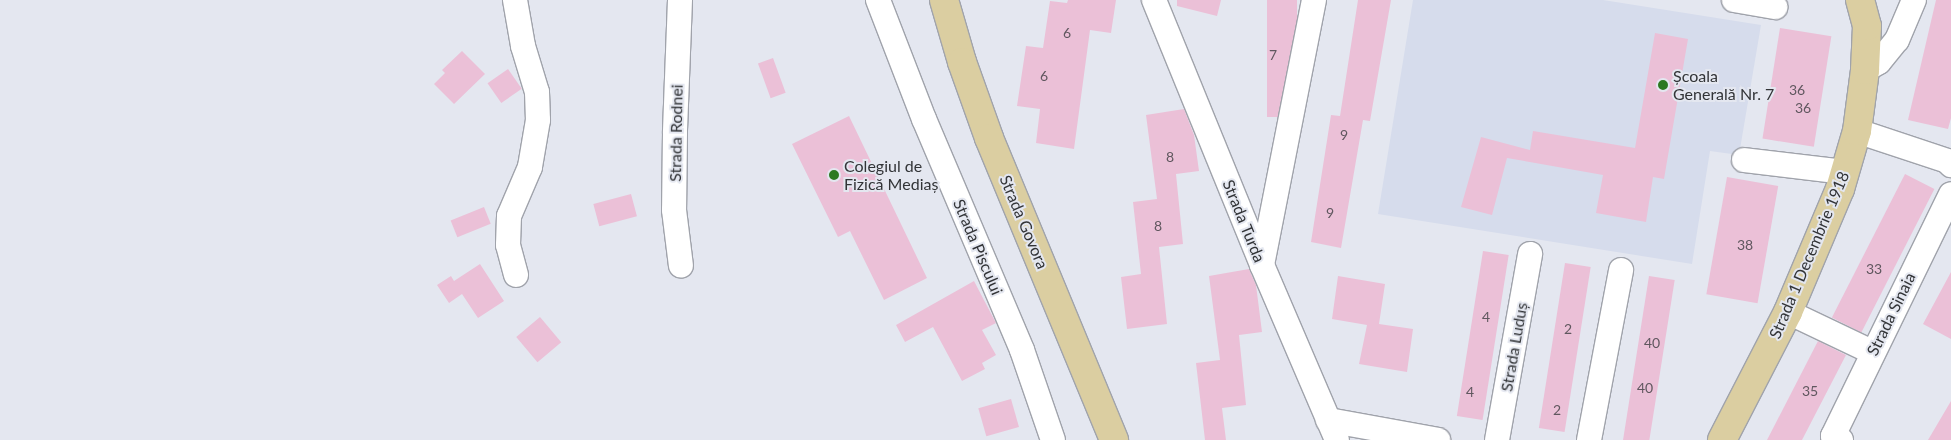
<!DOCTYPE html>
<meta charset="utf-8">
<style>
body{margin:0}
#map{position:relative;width:1951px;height:440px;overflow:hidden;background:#e4e7f0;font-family:Lato,sans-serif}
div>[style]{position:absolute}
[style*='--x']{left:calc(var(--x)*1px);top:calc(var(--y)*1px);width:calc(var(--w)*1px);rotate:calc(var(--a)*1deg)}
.built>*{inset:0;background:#d6dcec}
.building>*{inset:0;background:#ebc0d7;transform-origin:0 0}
.roads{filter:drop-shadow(1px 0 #a0a3ab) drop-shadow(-1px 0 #a0a3ab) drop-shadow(0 1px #a0a3ab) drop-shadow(0 -1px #a0a3ab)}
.minor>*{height:24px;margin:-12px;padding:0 12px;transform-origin:12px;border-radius:12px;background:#fff}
.major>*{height:28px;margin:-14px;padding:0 14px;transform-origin:14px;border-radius:14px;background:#dbcea1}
.dots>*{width:14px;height:14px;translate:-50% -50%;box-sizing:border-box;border:2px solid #e4e7f0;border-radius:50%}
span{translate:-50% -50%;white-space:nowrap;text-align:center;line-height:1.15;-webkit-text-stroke:4px #e4e7f0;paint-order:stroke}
.number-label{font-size:14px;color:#60575f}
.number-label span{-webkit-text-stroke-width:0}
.poi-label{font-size:16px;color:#323437}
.left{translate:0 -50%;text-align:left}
.street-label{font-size:16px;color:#323437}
</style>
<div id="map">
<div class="built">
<i style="clip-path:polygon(1413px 0,1603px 0,1761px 25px,1739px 155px,1710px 151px,1692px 264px,1378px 214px)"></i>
</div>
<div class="building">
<i style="clip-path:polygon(1068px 0,1116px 0,1111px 33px,1090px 30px,1074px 149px,1036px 143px,1040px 109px,1017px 106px,1026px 46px,1043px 48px,1050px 1px,1067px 3px)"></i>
<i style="clip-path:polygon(1177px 0,1221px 0,1217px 16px,1177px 6px)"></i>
<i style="left:1267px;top:0;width:30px;height:117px"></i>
<i style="clip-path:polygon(1358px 0,1391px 0,1370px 121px,1363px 120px,1341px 248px,1311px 242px,1331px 115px,1340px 116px)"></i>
<i style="clip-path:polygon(1936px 0,1951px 0,1951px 118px,1948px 129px,1908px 120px)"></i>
<i style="left:1780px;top:28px;width:52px;height:112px;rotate:9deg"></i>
<i style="clip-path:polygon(1655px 33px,1688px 39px,1664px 179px,1653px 177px,1646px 222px,1596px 213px,1603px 175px,1507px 158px,1492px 215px,1461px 207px,1481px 137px,1530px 150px,1533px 131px,1635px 148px)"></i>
<i style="clip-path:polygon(462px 51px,485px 74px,454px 104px,434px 84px,445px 73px,442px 70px)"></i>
<i style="left:773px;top:58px;width:37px;height:16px;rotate:70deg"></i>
<i style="left:508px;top:69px;width:24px;height:25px;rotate:55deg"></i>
<i style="clip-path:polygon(1184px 109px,1194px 135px,1199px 171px,1176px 174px,1183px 244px,1159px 247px,1167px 324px,1127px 329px,1121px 277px,1141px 274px,1133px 202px,1157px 199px,1146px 115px)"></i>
<i style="clip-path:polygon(849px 116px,927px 278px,884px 300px,850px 231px,838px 237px,792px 144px)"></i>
<i style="left:1905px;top:174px;width:33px;height:161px;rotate:27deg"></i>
<i style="left:1727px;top:177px;width:52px;height:119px;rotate:10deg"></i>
<i style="left:631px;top:194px;width:23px;height:39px;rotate:75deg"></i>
<i style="left:484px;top:207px;width:18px;height:36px;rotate:68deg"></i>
<i style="left:1483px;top:251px;width:26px;height:167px;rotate:9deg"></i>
<i style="left:1565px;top:263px;width:26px;height:167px;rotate:9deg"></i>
<i style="clip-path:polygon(480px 264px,504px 301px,478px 318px,462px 294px,449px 303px,437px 285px,451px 276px,454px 281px)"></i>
<i style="clip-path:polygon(1249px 269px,1256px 285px,1262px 332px,1239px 335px,1246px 405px,1222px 408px,1226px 440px,1205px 440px,1196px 363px,1220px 360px,1209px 276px)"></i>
<i style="clip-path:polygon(1951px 272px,1951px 339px,1923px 324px)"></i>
<i style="clip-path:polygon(1338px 276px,1385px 284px,1379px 324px,1413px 329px,1407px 372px,1359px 364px,1367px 325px,1332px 319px)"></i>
<i style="left:1649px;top:276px;width:26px;height:166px;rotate:9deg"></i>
<i style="clip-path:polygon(974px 281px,996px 323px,982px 330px,996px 355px,982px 363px,985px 369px,962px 381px,933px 327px,905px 342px,896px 325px)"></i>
<i style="left:540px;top:317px;width:33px;height:31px;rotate:50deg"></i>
<i style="clip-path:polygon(1818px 341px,1846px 355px,1802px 440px,1767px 440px)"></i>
<i style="left:1011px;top:399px;width:29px;height:34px;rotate:74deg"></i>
<i style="clip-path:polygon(1951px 401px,1951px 440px,1928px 440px)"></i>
</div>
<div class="roads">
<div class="minor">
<i style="--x:515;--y:0;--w:47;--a:80.1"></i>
<i style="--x:523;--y:46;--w:48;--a:73.1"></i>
<i style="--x:537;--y:92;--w:28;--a:88"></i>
<i style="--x:538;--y:120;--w:48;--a:99.7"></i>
<i style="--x:530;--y:167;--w:53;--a:113.2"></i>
<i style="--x:509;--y:216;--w:29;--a:92"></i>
<i style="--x:508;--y:245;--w:31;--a:75"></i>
<i style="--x:680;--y:0;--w:133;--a:92.2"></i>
<i style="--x:675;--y:133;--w:77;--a:90.7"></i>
<i style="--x:674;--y:210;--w:56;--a:82.9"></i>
<i style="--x:878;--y:0;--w:128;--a:68.9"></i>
<i style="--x:924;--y:119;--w:251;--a:67"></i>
<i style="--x:1022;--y:350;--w:95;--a:71"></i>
<i style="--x:1154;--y:0;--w:286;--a:67.8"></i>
<i style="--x:1262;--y:265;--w:190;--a:66.8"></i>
<i style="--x:1734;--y:0;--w:42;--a:9.7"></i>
<i style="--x:1865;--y:70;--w:16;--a:-30"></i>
<i style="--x:1879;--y:62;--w:28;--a:-51"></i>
<i style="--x:1897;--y:40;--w:43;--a:-67"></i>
<i style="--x:1857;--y:131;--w:95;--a:18.4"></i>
<i style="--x:1947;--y:161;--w:6;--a:45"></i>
<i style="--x:1744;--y:160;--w:102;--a:6.8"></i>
<i style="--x:1262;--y:265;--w:270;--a:-78.9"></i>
<i style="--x:1788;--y:312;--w:93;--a:25.5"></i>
<i style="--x:1328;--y:420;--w:112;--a:10.3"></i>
<i style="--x:1497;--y:440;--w:189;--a:-79.9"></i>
<i style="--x:1589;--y:440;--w:173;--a:-79.3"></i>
<i style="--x:1841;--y:440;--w:9;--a:-153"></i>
<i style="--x:1833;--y:436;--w:269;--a:-64"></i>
</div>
<div class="major">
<i style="--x:944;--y:0;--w:65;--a:73.8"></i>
<i style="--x:962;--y:62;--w:81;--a:70.4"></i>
<i style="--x:989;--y:138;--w:327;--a:67.5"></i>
<i style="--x:1722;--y:440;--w:144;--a:-62.7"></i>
<i style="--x:1788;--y:312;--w:134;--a:-67.1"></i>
<i style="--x:1840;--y:189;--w:60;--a:-73.7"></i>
<i style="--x:1857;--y:131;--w:62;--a:-82.5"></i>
<i style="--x:1865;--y:70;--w:44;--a:-87.4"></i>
<i style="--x:1867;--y:26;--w:27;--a:-105"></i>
</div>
</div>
<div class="dots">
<i style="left:1663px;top:85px;background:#2c7920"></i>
<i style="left:834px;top:175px;background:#2c7920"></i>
</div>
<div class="number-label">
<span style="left:1067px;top:33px">6</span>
<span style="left:1273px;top:55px">7</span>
<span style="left:1044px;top:76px">6</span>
<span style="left:1797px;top:90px">36</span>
<span style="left:1803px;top:108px">36</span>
<span style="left:1344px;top:135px">9</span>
<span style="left:1170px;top:157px">8</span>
<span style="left:1330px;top:213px">9</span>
<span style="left:1158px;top:226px">8</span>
<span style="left:1745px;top:245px">38</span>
<span style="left:1874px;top:269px">33</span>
<span style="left:1486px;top:317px">4</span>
<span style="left:1568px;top:329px">2</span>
<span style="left:1652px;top:343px">40</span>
<span style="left:1645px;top:388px">40</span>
<span style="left:1810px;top:391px">35</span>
<span style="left:1470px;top:392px">4</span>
<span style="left:1557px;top:410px">2</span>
</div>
<div class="poi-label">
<span class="left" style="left:1673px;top:85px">Școala<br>Generală Nr. 7</span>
<span class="left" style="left:844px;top:175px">Colegiul de<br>Fizică Mediaș</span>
</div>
<div class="street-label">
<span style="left:676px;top:133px;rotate:-89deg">Strada Rodnei</span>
<span style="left:1244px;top:221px;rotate:68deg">Strada Turda</span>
<span style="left:1024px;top:222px;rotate:67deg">Strada Govora</span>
<span style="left:978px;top:247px;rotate:67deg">Strada Piscului</span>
<span style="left:1809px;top:255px;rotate:-67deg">Strada 1 Decembrie 1918</span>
<span style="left:1891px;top:314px;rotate:-64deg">Strada Sinaia</span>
<span style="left:1514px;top:347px;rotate:-80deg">Strada Luduș</span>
</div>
</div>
